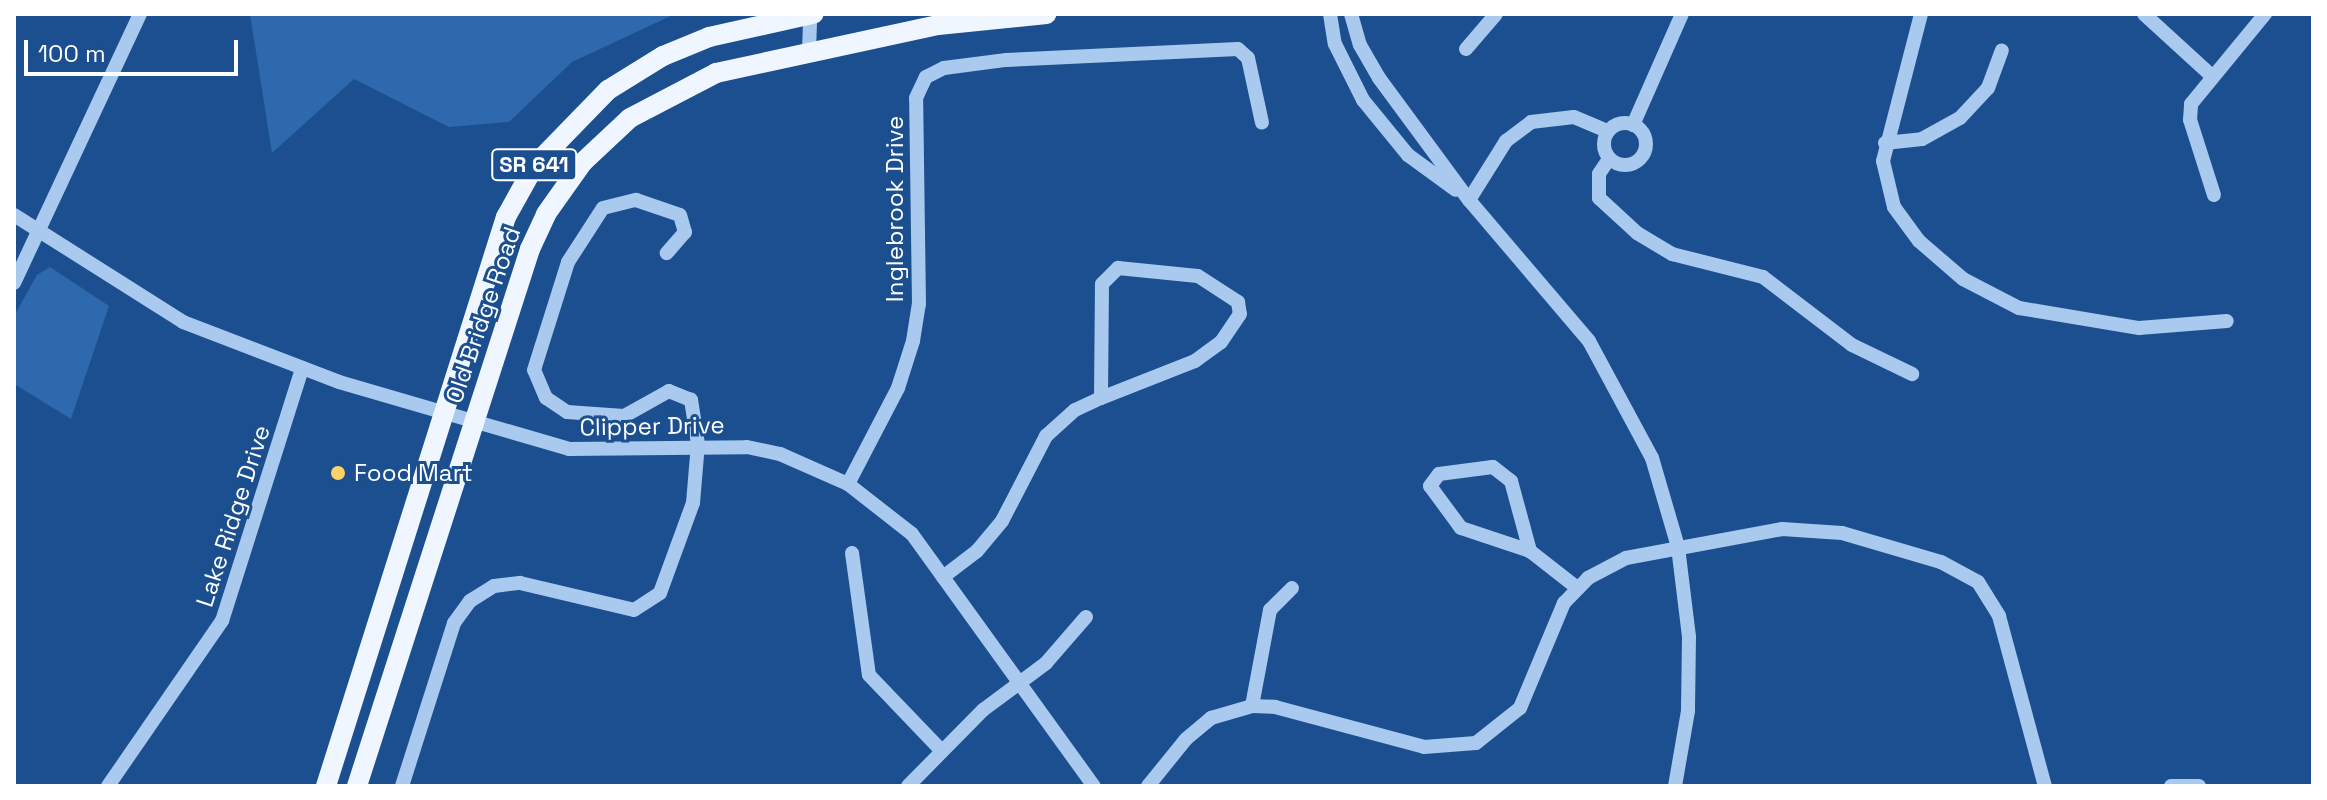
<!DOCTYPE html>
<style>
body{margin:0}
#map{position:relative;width:2327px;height:800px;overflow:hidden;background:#1b4f8f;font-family:"Space Grotesk",sans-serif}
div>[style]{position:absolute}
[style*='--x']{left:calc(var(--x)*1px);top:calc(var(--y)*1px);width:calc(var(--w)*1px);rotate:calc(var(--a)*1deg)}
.green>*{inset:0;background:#2e69ad}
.minor>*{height:14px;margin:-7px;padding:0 7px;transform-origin:7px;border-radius:7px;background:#a9c9ee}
.minor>.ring{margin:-7px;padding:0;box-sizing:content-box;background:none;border:14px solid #a9c9ee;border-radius:50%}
.major>*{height:20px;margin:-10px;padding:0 10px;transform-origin:10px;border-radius:10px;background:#f0f6ff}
.dots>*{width:22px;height:22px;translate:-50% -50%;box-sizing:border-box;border:4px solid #1b4f8f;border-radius:50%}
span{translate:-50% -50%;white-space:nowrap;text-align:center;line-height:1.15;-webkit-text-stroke:6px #1b4f8f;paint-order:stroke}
.shield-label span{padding:2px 6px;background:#1b4f8f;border:2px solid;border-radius:6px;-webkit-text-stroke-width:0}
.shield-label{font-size:22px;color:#fff;font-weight:700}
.street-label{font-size:24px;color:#fff}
.poi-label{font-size:24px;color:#fff}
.left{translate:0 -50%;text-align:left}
.frame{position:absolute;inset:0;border:16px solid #fff;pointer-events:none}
.scale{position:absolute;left:24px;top:40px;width:214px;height:36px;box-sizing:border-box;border:4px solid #fff;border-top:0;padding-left:10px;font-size:24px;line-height:28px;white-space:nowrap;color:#fff;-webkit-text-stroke:6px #1b4f8f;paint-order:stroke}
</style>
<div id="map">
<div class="green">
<i style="clip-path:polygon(250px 14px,675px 14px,572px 62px,509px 122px,449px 127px,354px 79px,272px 153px)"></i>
<i style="clip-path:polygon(50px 267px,109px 306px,71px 419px,14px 384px,14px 316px,37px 275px)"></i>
</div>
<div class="minor">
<i style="--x:1330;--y:14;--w:30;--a:81"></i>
<i style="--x:1335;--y:44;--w:63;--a:63.4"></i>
<i style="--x:1363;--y:100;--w:71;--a:50.7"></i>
<i style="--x:1408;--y:155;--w:59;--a:36.1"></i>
<i style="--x:1351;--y:14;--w:32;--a:74"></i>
<i style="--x:1360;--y:45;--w:38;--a:60"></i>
<i style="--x:1379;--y:78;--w:152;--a:53.6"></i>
<i style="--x:1469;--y:200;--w:185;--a:49.6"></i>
<i style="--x:1589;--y:341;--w:133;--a:61.7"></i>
<i style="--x:1652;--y:458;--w:93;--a:73.7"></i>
<i style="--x:1678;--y:547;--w:91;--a:83"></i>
<i style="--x:1689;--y:637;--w:74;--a:90.8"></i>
<i style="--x:1688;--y:711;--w:76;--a:99.8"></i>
<i style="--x:1921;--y:14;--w:152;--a:104.5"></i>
<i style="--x:1883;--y:161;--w:47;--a:76.6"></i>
<i style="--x:1894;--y:207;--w:42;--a:53.7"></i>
<i style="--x:1919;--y:241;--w:58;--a:40.8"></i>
<i style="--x:1963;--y:279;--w:63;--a:27.4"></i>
<i style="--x:2019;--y:308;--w:122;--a:9.5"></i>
<i style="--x:2139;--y:328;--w:88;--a:-4.5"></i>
<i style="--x:2144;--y:14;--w:93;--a:42.4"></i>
<i style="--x:1466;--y:49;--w:46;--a:-49.4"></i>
<i style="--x:809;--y:51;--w:37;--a:-88"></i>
<i class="ring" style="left:1604px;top:123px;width:28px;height:28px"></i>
<i style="--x:1633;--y:125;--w:121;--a:-66.2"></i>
<i style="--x:1885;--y:143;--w:37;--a:-6"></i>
<i style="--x:1922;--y:139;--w:43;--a:-28.9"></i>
<i style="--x:1960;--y:118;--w:41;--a:-47"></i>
<i style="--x:1988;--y:88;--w:40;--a:-69.8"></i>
<i style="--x:1609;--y:159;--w:18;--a:124"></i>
<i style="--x:1599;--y:174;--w:24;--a:90"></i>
<i style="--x:1599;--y:198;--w:52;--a:42.6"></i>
<i style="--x:1637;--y:233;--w:41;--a:31"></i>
<i style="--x:1672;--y:254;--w:94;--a:14.2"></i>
<i style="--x:1763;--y:277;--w:112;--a:37.4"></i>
<i style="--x:1852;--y:345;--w:67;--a:25.8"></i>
<i style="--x:2214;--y:195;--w:79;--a:-107.7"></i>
<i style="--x:2190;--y:120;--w:16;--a:-86"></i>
<i style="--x:2191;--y:104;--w:117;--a:-50.6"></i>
<i style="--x:1469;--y:200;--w:70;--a:-57.9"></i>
<i style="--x:1506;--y:141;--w:31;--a:-37"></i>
<i style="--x:1531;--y:122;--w:43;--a:-6.6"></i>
<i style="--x:1574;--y:117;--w:36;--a:23"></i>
<i style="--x:14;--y:215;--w:200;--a:32.3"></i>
<i style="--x:183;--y:322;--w:167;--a:21"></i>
<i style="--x:339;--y:382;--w:240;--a:16.2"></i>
<i style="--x:569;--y:449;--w:178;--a:-0.6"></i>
<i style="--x:747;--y:447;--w:34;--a:12"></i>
<i style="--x:780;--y:454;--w:74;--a:23.8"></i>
<i style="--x:848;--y:484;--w:81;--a:38"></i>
<i style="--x:912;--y:534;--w:311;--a:54.2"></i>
<i style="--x:1118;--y:268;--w:80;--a:5.7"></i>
<i style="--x:1198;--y:276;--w:48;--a:33"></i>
<i style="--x:1238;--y:302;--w:12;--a:81"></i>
<i style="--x:1240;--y:314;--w:34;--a:124"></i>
<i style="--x:1221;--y:342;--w:32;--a:144"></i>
<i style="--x:1195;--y:361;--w:101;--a:158.5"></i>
<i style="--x:1101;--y:398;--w:114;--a:-89.5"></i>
<i style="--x:1102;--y:284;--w:23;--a:-45"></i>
<i style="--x:14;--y:283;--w:297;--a:-64.9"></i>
<i style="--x:1493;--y:467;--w:23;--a:38"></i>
<i style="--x:1511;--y:481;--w:73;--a:74.8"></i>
<i style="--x:1530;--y:551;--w:73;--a:-161.6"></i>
<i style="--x:1461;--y:528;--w:52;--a:-126.4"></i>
<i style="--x:1430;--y:486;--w:15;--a:-53"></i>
<i style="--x:1439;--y:474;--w:54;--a:-7.4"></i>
<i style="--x:848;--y:484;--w:108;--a:-62.5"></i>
<i style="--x:898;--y:388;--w:49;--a:-72.3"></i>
<i style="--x:913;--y:341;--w:37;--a:-81"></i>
<i style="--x:919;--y:304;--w:206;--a:-90.8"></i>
<i style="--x:916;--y:98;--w:23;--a:-65"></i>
<i style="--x:926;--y:77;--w:20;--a:-27"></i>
<i style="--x:944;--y:68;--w:63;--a:-7.4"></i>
<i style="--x:1006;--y:60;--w:232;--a:-2.7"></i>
<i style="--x:1238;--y:49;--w:13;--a:42"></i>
<i style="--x:1248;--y:58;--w:66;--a:77.8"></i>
<i style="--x:1530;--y:551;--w:58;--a:38"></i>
<i style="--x:852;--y:553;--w:123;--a:82.1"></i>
<i style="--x:869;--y:675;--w:105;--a:46.2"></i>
<i style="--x:943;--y:577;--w:43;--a:-37.4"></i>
<i style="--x:977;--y:551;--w:39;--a:-50"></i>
<i style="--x:1002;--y:521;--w:96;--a:-62.6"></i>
<i style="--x:1046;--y:436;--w:39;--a:-42"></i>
<i style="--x:1075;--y:410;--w:29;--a:-25"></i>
<i style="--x:1252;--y:706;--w:98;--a:-79.4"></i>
<i style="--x:1270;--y:610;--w:31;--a:-45"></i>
<i style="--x:108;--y:786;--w:201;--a:-55.4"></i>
<i style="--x:222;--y:621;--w:264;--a:-72.4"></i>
<i style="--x:402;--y:786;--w:171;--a:-72.3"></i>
<i style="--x:454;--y:623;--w:27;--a:-54"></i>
<i style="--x:470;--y:601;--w:28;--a:-32"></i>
<i style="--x:494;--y:586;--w:26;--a:-7"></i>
<i style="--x:520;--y:583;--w:117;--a:13.3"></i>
<i style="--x:634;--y:610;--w:31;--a:-33"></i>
<i style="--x:660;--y:593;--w:96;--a:-69.9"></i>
<i style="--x:693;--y:503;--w:59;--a:-85.2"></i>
<i style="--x:698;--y:444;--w:45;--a:-99"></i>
<i style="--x:691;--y:400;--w:24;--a:-158"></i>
<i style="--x:669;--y:391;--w:51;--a:150.9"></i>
<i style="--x:624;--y:416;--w:57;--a:-176"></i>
<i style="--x:567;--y:412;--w:25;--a:-146"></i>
<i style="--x:546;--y:398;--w:30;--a:-113"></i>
<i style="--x:534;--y:370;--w:113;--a:-72.5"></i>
<i style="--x:568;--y:262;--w:64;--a:-57.1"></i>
<i style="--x:603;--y:208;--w:34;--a:-14"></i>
<i style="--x:636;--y:200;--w:46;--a:18.8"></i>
<i style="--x:680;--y:215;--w:18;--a:74"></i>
<i style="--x:685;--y:232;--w:28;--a:131"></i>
<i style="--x:908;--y:786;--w:107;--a:-45.4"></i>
<i style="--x:983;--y:710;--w:79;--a:-36.7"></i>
<i style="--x:1046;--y:663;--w:61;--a:-49"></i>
<i style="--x:1148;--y:786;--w:60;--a:-51"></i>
<i style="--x:1186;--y:739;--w:33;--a:-40"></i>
<i style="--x:1211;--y:718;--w:43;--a:-16.3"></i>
<i style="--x:1252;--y:706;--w:23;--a:2"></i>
<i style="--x:1275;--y:707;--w:154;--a:15"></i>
<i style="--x:1424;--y:747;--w:52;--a:-4.4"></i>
<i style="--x:1476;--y:743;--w:56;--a:-38.5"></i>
<i style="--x:1520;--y:708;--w:114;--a:-67.3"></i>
<i style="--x:1564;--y:603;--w:35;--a:-46"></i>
<i style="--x:1588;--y:578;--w:43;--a:-27.8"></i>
<i style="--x:1626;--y:558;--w:159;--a:-10.5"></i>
<i style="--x:1782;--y:529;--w:60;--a:3.8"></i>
<i style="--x:1842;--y:533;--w:103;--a:16.3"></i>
<i style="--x:1941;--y:562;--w:42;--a:28.4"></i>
<i style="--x:1978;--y:582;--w:40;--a:58"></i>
<i style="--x:1999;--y:616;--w:176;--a:74.9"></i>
<i style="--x:2171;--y:786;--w:28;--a:0"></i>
</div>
<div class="major">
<i style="--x:326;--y:786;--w:597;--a:-72.45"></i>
<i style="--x:506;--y:217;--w:60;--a:-60.9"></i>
<i style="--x:535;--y:165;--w:105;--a:-45.8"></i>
<i style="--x:608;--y:90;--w:65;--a:-31.7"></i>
<i style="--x:663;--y:56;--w:50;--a:-22.4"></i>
<i style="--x:709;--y:37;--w:107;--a:-12.5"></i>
<i style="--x:357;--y:786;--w:564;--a:-72.14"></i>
<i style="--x:530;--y:249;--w:38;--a:-65"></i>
<i style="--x:546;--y:214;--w:64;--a:-54.6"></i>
<i style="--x:583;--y:162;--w:64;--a:-43.1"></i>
<i style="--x:630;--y:118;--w:97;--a:-27.6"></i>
<i style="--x:716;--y:73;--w:227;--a:-12.2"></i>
<i style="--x:938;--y:25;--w:109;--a:-5.8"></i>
</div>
<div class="dots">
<i style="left:338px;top:473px;background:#ffd166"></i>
</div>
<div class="shield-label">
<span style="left:534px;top:165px">SR 641</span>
</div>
<div class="street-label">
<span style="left:895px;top:209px;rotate:-90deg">Inglebrook Drive</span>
<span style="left:483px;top:315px;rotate:-71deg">Old Bridge Road</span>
<span style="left:652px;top:426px;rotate:-1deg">Clipper Drive</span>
<span style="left:233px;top:516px;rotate:-72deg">Lake Ridge Drive</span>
</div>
<div class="poi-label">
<span class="left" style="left:354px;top:473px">Food Mart</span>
</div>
<div class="frame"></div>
<div class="scale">100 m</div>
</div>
